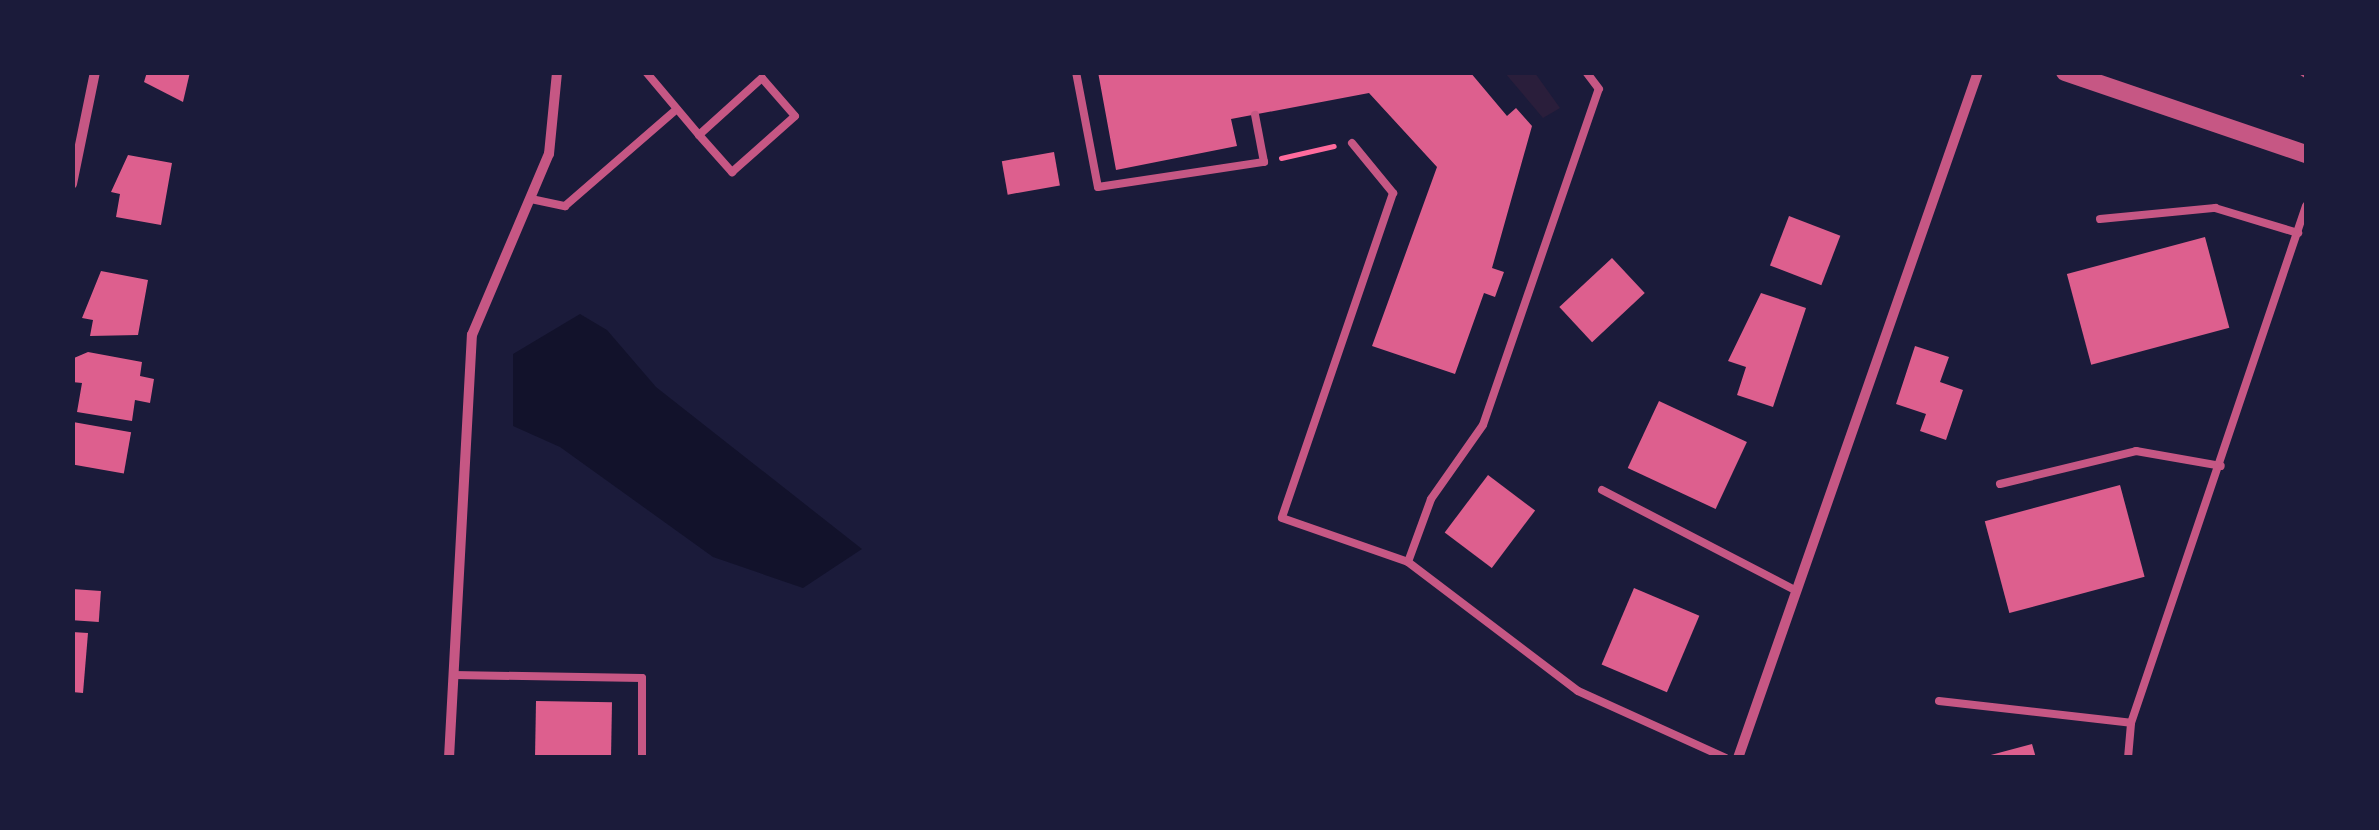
<!DOCTYPE html>
<style>
body{margin:0}
#map{position:relative;width:2379px;height:830px;overflow:hidden;background:#1b1b3a;font-family:Lato,sans-serif}
div>[style]{position:absolute}
[style*='--x']{left:calc(var(--x)*1px);top:calc(var(--y)*1px);width:calc(var(--w)*1px);rotate:calc(var(--a)*1deg)}
.green>*{inset:0;background:#2a1e3b}
.water>*{inset:0;background:#12122b}
.building>*{inset:0;background:#dd5f8e;transform-origin:0 0}
.path>*{height:5px;margin:-2.5px;padding:0 2.5px;transform-origin:2.5px;border-radius:2.5px;background:#ff6b9d}
.service>*{height:8px;margin:-4px;padding:0 4px;transform-origin:4px;border-radius:4px;background:#c65784}
.minor>*{height:10px;margin:-5px;padding:0 5px;transform-origin:5px;border-radius:5px;background:#c65784}
.tertiary>*{height:18px;margin:-9px;padding:0 9px;transform-origin:9px;border-radius:9px;background:#c65784}
span{translate:-50% -50%;white-space:nowrap;text-align:center;line-height:1.15;-webkit-text-stroke:8px #1b1b3a;paint-order:stroke}
.frame{position:absolute;inset:0;border:75px solid #1b1b3a;pointer-events:none}
</style>
<div id="map">
<div class="green">
<i style="clip-path:polygon(1505px 73px,1535px 73px,1560px 108px,1543px 118px)"></i>
</div>
<div class="water">
<i style="clip-path:polygon(580px 314px,607px 330px,656px 387px,862px 549px,803px 588px,713px 557px,560px 447px,513px 426px,513px 354px)"></i>
</div>
<div class="building">
<i style="clip-path:polygon(147px 72px,190px 72px,183px 102px,144px 82px)"></i>
<i style="clip-path:polygon(1098px 72px,1470px 72px,1507px 116px,1516px 108px,1532px 126px,1492px 268px,1504px 272px,1495px 297px,1484px 293px,1455px 374px,1372px 346px,1437px 167px,1369px 93px,1231px 119px,1237px 146px,1116px 170px)"></i>
<i style="left:1054px;top:152px;width:34px;height:53px;rotate:80deg"></i>
<i style="clip-path:polygon(128px 155px,172px 163px,161px 225px,116px 217px,120px 194px,111px 192px)"></i>
<i style="left:1789px;top:216px;width:55px;height:53px;rotate:21deg"></i>
<i style="left:2205px;top:237px;width:94px;height:143px;rotate:75deg"></i>
<i style="left:1612px;top:258px;width:48px;height:72px;rotate:47deg"></i>
<i style="clip-path:polygon(101px 271px,148px 280px,138px 335px,90px 336px,93px 320px,82px 318px)"></i>
<i style="clip-path:polygon(1761px 293px,1806px 308px,1773px 407px,1737px 395px,1746px 367px,1728px 361px)"></i>
<i style="clip-path:polygon(1915px 346px,1949px 357px,1940px 382px,1963px 390px,1946px 440px,1920px 431px,1926px 414px,1896px 404px)"></i>
<i style="clip-path:polygon(88px 352px,142px 362px,140px 376px,154px 379px,150px 403px,135px 400px,132px 421px,77px 412px,82px 383px,72px 382px,74px 358px)"></i>
<i style="left:1659px;top:401px;width:97px;height:74px;rotate:25deg"></i>
<i style="left:73px;top:422px;width:59px;height:42px;rotate:10deg"></i>
<i style="left:1488px;top:475px;width:59px;height:72px;rotate:37deg"></i>
<i style="left:2120px;top:485px;width:95px;height:140px;rotate:75deg"></i>
<i style="left:1634px;top:588px;width:71px;height:83px;rotate:23deg"></i>
<i style="left:72px;top:589px;width:29px;height:31px;rotate:4deg"></i>
<i style="clip-path:polygon(72px 632px,88px 633px,83px 693px,72px 692px)"></i>
<i style="left:536px;top:701px;width:76px;height:57px;rotate:1deg"></i>
<i style="clip-path:polygon(2032px 744px,2036px 758px,1987px 758px,1987px 756px)"></i>
</div>
<div class="path">
<i style="--x:1281;--y:158;--w:54;--a:-12.8"></i>
</div>
<div class="service">
<i style="--x:646;--y:72;--w:82;--a:49.9"></i>
<i style="--x:699;--y:135;--w:50;--a:48.3"></i>
<i style="--x:732;--y:172;--w:84;--a:-41.6"></i>
<i style="--x:795;--y:116;--w:50;--a:-131"></i>
<i style="--x:762;--y:78;--w:85;--a:137.9"></i>
<i style="--x:1076;--y:72;--w:117;--a:79.2"></i>
<i style="--x:1098;--y:187;--w:168;--a:-8.6"></i>
<i style="--x:1264;--y:162;--w:48;--a:-100.8"></i>
<i style="--x:2303;--y:72;--w:4;--a:34"></i>
<i style="--x:1352;--y:143;--w:65;--a:50.6"></i>
<i style="--x:1393;--y:193;--w:343;--a:108.9"></i>
<i style="--x:1282;--y:518;--w:133;--a:19.2"></i>
<i style="--x:1408;--y:562;--w:67;--a:-69.9"></i>
<i style="--x:1431;--y:499;--w:90;--a:-54.9"></i>
<i style="--x:1483;--y:425;--w:355;--a:-71"></i>
<i style="--x:1599;--y:89;--w:21;--a:-127"></i>
<i style="--x:531;--y:199;--w:35;--a:12"></i>
<i style="--x:565;--y:206;--w:148;--a:-40.9"></i>
<i style="--x:2100;--y:219;--w:116;--a:-5.5"></i>
<i style="--x:2215;--y:208;--w:87;--a:16.8"></i>
<i style="--x:2000;--y:484;--w:140;--a:-13.6"></i>
<i style="--x:2136;--y:451;--w:86;--a:10"></i>
<i style="--x:1602;--y:490;--w:215;--a:27.4"></i>
<i style="--x:1408;--y:562;--w:213;--a:37.2"></i>
<i style="--x:1578;--y:691;--w:162;--a:24.4"></i>
<i style="--x:453;--y:675;--w:189;--a:0.9"></i>
<i style="--x:642;--y:678;--w:80;--a:90"></i>
<i style="--x:1939;--y:701;--w:193;--a:6.5"></i>
<i style="--x:2128;--y:758;--w:35;--a:-85"></i>
<i style="--x:2131;--y:723;--w:546;--a:-71.3"></i>
</div>
<div class="minor">
<i style="--x:72;--y:184;--w:114;--a:-78.4"></i>
<i style="--x:449;--y:758;--w:424;--a:-86.9"></i>
<i style="--x:472;--y:335;--w:197;--a:-67"></i>
<i style="--x:549;--y:154;--w:82;--a:-84.4"></i>
<i style="--x:1738;--y:758;--w:727;--a:-70.72"></i>
</div>
<div class="tertiary">
<i style="--x:2065;--y:72;--w:255;--a:18.8"></i>
</div>
<div class="frame"></div>
</div>
